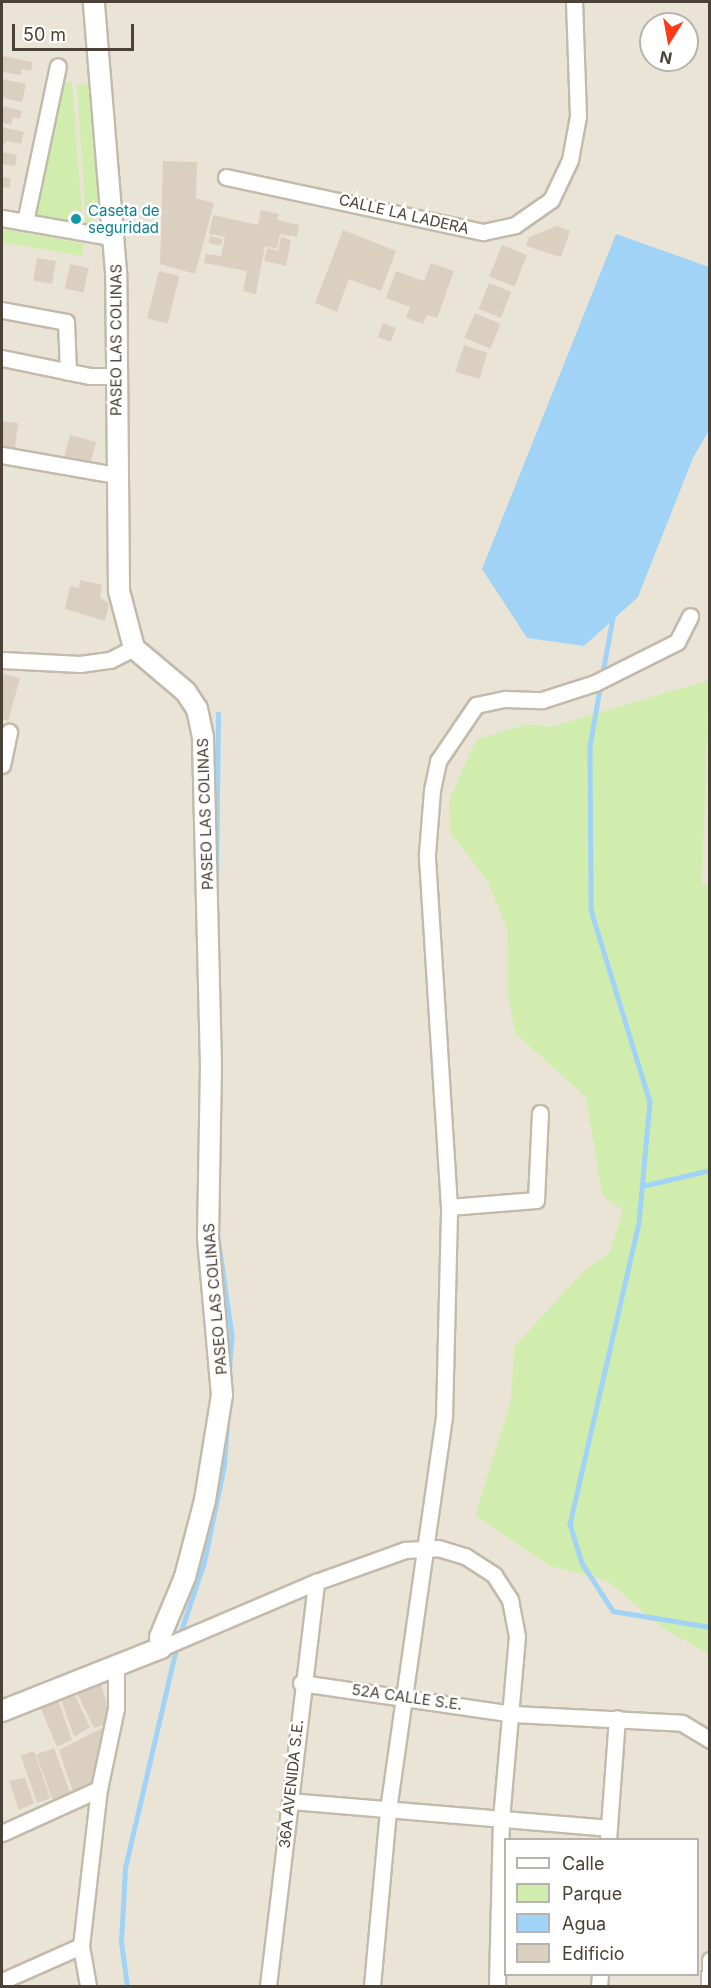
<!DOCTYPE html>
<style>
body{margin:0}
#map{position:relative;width:711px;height:1988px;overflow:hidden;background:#f5f1e9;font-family:Inter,sans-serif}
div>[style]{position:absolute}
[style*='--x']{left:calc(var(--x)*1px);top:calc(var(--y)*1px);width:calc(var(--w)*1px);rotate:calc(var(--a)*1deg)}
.residential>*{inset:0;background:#eae4d6}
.green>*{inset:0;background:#d1edae;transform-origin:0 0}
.water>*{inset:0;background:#a1d3f6}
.stream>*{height:4.5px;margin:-2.25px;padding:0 2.25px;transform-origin:2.25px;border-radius:2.25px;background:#a1d3f6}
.building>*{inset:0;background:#dbd0c0;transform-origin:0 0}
.roads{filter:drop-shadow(2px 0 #c2baaa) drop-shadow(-2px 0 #c2baaa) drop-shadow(0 2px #c2baaa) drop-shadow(0 -2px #c2baaa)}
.minor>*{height:15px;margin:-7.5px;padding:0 7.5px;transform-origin:7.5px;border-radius:7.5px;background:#fff}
.tertiary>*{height:20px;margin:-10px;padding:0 10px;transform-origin:10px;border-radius:10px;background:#fff}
.dots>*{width:16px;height:16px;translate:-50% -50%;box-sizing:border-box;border:3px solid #fff;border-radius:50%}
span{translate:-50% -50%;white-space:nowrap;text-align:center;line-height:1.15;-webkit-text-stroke:5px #fff;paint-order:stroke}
.culture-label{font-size:15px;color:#0d838f}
.left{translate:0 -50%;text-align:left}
.street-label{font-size:15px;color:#4a4236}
.frame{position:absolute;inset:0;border:3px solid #4a4236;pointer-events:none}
.legend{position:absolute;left:504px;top:1838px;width:195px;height:138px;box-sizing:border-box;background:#fff;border:2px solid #b7b3af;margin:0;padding:8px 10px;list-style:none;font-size:18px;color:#4a4236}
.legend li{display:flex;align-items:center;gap:12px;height:30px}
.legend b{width:30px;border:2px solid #b7b3af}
.north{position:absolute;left:639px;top:12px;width:60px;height:60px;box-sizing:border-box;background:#fff;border:2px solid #b7b3af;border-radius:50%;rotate:191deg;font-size:16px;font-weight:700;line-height:24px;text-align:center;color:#4a4236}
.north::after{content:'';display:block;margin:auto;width:21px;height:27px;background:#ff3916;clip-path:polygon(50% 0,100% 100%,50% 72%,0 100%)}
.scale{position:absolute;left:12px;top:24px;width:122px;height:27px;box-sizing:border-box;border:3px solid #4a4236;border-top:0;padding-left:8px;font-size:18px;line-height:21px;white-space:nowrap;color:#4a4236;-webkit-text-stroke:4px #fff;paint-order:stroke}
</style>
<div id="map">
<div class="residential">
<i style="clip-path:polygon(evenodd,2px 2px,709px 2px,709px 1986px,2px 1986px,2px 2px,651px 24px,687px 24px,687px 60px,651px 60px,651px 24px,2px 2px,506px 1840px,698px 1840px,698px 1974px,506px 1974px,506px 1840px)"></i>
</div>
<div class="green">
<i style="clip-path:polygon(64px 82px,72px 82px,82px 213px,72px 210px,69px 223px,36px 217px)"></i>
<i style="clip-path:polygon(88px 84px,101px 212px,86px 227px,77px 85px)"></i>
<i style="left:2px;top:229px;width:83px;height:13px;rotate:10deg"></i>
<i style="clip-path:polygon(709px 680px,702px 884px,710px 886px,709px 1654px,661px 1627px,608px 1581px,550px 1566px,475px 1515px,511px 1401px,514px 1347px,582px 1273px,610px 1252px,623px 1211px,602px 1195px,586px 1097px,515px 1033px,508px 995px,507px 929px,487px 880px,450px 832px,449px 800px,476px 740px,527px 724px,550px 727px)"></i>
</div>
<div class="water">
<i style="clip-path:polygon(616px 234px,709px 267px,709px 430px,693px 458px,638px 597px,584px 646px,527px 638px,482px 569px)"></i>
</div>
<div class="stream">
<i style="--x:602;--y:675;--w:61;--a:-79.6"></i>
<i style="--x:601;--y:683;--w:65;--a:99.8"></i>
<i style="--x:590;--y:747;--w:163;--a:89.6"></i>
<i style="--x:591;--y:910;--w:201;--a:72.9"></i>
<i style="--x:650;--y:1102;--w:121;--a:95.2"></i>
<i style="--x:639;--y:1223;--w:309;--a:102.9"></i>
<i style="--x:570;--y:1524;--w:41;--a:72.9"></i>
<i style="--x:582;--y:1563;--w:57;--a:57.1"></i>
<i style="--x:613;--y:1611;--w:98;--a:9.4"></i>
<i style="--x:216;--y:879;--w:165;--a:-89.3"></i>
<i style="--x:642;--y:1186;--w:70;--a:-13.2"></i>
<i style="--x:218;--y:1191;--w:72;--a:-89.2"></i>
<i style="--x:217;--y:1230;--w:107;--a:81.9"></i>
<i style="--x:232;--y:1336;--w:43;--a:94"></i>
<i style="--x:179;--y:1637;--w:79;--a:-71.6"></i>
<i style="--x:204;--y:1562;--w:99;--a:-78.3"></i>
<i style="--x:224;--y:1465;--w:42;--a:-85.9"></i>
<i style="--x:127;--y:1986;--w:44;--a:-97.8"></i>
<i style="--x:121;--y:1942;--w:74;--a:-86.9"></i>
<i style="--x:125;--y:1868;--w:229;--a:-76.9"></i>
</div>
<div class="building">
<i style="clip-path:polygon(2px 56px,33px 62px,31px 71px,22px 69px,21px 75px,2px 72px)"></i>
<i style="clip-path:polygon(2px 79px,26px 84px,22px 102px,2px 98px)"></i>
<i style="clip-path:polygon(2px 106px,22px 111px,20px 119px,13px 117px,11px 125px,2px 123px)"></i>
<i style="clip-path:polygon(2px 127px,24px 132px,21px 144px,7px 141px,2px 147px)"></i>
<i style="clip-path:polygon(2px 152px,17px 155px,15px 166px,2px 164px)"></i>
<i style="clip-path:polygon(163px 161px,197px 162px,196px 198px,214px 203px,195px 274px,160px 264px)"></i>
<i style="left:2px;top:177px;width:9px;height:10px;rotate:6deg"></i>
<i style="clip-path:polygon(261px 210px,279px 214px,277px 220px,299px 225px,297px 237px,280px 234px,277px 249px,265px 246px,256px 294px,243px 291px,247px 271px,204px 263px,206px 254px,221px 256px,225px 237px,209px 234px,213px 215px,258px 225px)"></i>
<i style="left:73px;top:212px;width:9px;height:11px;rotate:13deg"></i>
<i style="clip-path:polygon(557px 226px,570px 231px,561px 257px,526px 246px,529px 237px)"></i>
<i style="clip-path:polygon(343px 230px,396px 251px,381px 291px,349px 279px,337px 312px,315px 303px)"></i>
<i style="left:210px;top:236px;width:13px;height:7px;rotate:13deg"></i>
<i style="clip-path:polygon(281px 237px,291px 240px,286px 266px,264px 261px,267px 248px,278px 251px)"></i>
<i style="left:502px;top:245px;width:27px;height:34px;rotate:22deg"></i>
<i style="left:37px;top:258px;width:19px;height:23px;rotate:9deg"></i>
<i style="clip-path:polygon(431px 263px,454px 271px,437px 318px,427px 315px,423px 324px,406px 318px,410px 307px,386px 298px,396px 271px,424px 281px)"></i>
<i style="left:70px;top:264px;width:19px;height:25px;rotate:12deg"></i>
<i style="left:159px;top:271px;width:21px;height:49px;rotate:14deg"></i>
<i style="left:489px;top:283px;width:24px;height:28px;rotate:22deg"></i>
<i style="left:475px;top:313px;width:28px;height:27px;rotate:23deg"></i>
<i style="left:383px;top:323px;width:14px;height:15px;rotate:21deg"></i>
<i style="left:464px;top:345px;width:25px;height:28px;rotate:18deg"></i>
<i style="clip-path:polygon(2px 421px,18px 423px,15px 448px,2px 446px)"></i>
<i style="left:70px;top:435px;width:27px;height:24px;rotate:15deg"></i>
<i style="clip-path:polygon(80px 580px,102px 585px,100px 597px,109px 604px,105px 621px,65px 609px,70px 586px,79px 588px)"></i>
<i style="clip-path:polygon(2px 674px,20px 678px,8px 721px,2px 719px)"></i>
<i style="clip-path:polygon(100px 1681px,109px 1711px,106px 1724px,94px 1728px,77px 1693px)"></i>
<i style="clip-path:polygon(74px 1694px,90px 1727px,74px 1737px,61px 1699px)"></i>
<i style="clip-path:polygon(57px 1697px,72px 1740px,57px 1747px,39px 1704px)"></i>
<i style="clip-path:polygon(104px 1727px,95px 1787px,74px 1795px,59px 1750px)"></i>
<i style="left:54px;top:1748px;width:51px;height:19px;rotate:70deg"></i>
<i style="left:34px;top:1751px;width:50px;height:14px;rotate:71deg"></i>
<i style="clip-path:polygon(25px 1778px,34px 1803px,19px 1810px,9px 1781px)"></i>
</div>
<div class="roads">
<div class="minor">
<i style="--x:226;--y:177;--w:263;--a:12.1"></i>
<i style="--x:483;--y:232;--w:33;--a:-12"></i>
<i style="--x:515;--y:225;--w:44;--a:-34.8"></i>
<i style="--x:551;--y:200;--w:44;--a:-64.6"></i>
<i style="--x:570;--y:160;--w:45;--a:-79.7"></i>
<i style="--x:578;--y:116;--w:114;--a:-92"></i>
<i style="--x:2;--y:218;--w:115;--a:10"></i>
<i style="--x:25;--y:222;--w:159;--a:-78.1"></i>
<i style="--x:2;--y:310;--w:65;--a:10.6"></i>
<i style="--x:66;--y:322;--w:50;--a:87.7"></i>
<i style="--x:2;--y:358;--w:90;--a:11.6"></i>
<i style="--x:90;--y:376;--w:25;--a:0"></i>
<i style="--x:2;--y:455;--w:116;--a:10"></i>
<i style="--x:2;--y:660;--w:78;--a:2.9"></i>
<i style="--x:80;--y:664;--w:30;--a:-8"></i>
<i style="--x:110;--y:660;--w:27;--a:-27"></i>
<i style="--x:2;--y:765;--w:34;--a:-78"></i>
<i style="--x:449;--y:1207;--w:87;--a:-4.6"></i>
<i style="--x:536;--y:1200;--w:87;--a:-87.4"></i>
<i style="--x:161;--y:1648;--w:168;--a:-23.1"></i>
<i style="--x:316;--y:1582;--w:95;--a:-19.8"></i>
<i style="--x:405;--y:1550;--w:33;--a:-3"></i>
<i style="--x:438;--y:1548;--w:28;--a:17"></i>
<i style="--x:465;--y:1556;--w:35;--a:33"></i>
<i style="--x:494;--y:1575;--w:30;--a:57"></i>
<i style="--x:510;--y:1600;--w:37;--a:79"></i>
<i style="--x:517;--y:1636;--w:184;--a:95"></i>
<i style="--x:501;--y:1819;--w:167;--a:91.4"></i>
<i style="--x:301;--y:1683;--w:214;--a:8.3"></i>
<i style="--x:513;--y:1714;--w:169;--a:3"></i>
<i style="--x:682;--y:1723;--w:33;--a:31"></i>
<i style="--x:290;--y:1801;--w:320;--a:4.8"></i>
<i style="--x:2;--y:1833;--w:107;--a:-24.4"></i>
<i style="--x:608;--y:1840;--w:122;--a:-85.8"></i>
<i style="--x:2;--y:1981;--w:86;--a:-23.9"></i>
<i style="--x:88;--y:1986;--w:41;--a:-99.9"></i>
<i style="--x:81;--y:1946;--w:158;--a:-83.5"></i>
<i style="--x:99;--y:1789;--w:83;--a:-78.1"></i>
<i style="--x:116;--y:1708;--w:39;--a:-90"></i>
<i style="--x:268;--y:1986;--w:407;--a:-83.2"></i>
<i style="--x:372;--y:1986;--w:177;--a:-84.8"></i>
<i style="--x:388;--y:1810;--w:397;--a:-81.9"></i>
<i style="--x:444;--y:1417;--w:210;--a:-88.6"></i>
<i style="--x:449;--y:1207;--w:354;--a:-93.6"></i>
<i style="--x:427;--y:854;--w:64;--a:-85.5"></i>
<i style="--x:432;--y:790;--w:30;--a:-78"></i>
<i style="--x:438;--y:761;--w:68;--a:-55.8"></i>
<i style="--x:476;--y:705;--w:30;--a:-12"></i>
<i style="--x:505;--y:699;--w:37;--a:2"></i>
<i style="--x:542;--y:700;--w:56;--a:-17.8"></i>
<i style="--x:595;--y:683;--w:92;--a:-26.6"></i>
<i style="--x:677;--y:642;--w:29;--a:-63"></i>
<i style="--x:599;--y:1986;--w:12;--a:-85"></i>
<i style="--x:709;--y:1986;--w:26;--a:-88"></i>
</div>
<div class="tertiary">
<i style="--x:2;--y:1711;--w:171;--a:-21.6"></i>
<i style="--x:161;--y:1648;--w:11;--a:-95"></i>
<i style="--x:160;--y:1637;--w:65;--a:-67.4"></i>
<i style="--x:185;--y:1577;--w:80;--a:-75.4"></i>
<i style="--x:205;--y:1500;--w:106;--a:-80.8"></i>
<i style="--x:222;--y:1395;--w:159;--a:-95.1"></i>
<i style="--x:208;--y:1237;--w:170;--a:-89"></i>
<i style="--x:211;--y:1067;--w:330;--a:-91.4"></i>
<i style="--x:203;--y:737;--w:29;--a:-102"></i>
<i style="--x:197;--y:709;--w:20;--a:-123"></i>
<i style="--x:186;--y:692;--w:68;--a:-139.8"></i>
<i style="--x:134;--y:648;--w:59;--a:-104.7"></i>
<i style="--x:119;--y:591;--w:319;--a:-90.5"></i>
<i style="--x:116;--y:272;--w:271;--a:-94.7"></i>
</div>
</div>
<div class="dots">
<i style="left:76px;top:219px;background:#0f9aa8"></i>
</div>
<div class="culture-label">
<span class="left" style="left:88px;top:219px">Caseta de<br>seguridad</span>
</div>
<div class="street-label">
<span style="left:404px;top:214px;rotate:13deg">CALLE LA LADERA</span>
<span style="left:116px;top:340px;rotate:-90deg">PASEO LAS COLINAS</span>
<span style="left:205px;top:814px;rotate:-92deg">PASEO LAS COLINAS</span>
<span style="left:215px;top:1299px;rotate:-95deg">PASEO LAS COLINAS</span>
<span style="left:407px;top:1697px;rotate:8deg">52A CALLE S.E.</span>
<span style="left:291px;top:1784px;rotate:-84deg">36A AVENIDA S.E.</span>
</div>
<div class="frame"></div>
<ul class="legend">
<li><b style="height:8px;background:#fff"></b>Calle</li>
<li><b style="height:16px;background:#d1edae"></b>Parque</li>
<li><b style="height:16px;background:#a1d3f6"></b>Agua</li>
<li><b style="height:16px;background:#dbd0c0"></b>Edificio</li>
</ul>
<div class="north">N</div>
<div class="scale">50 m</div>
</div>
